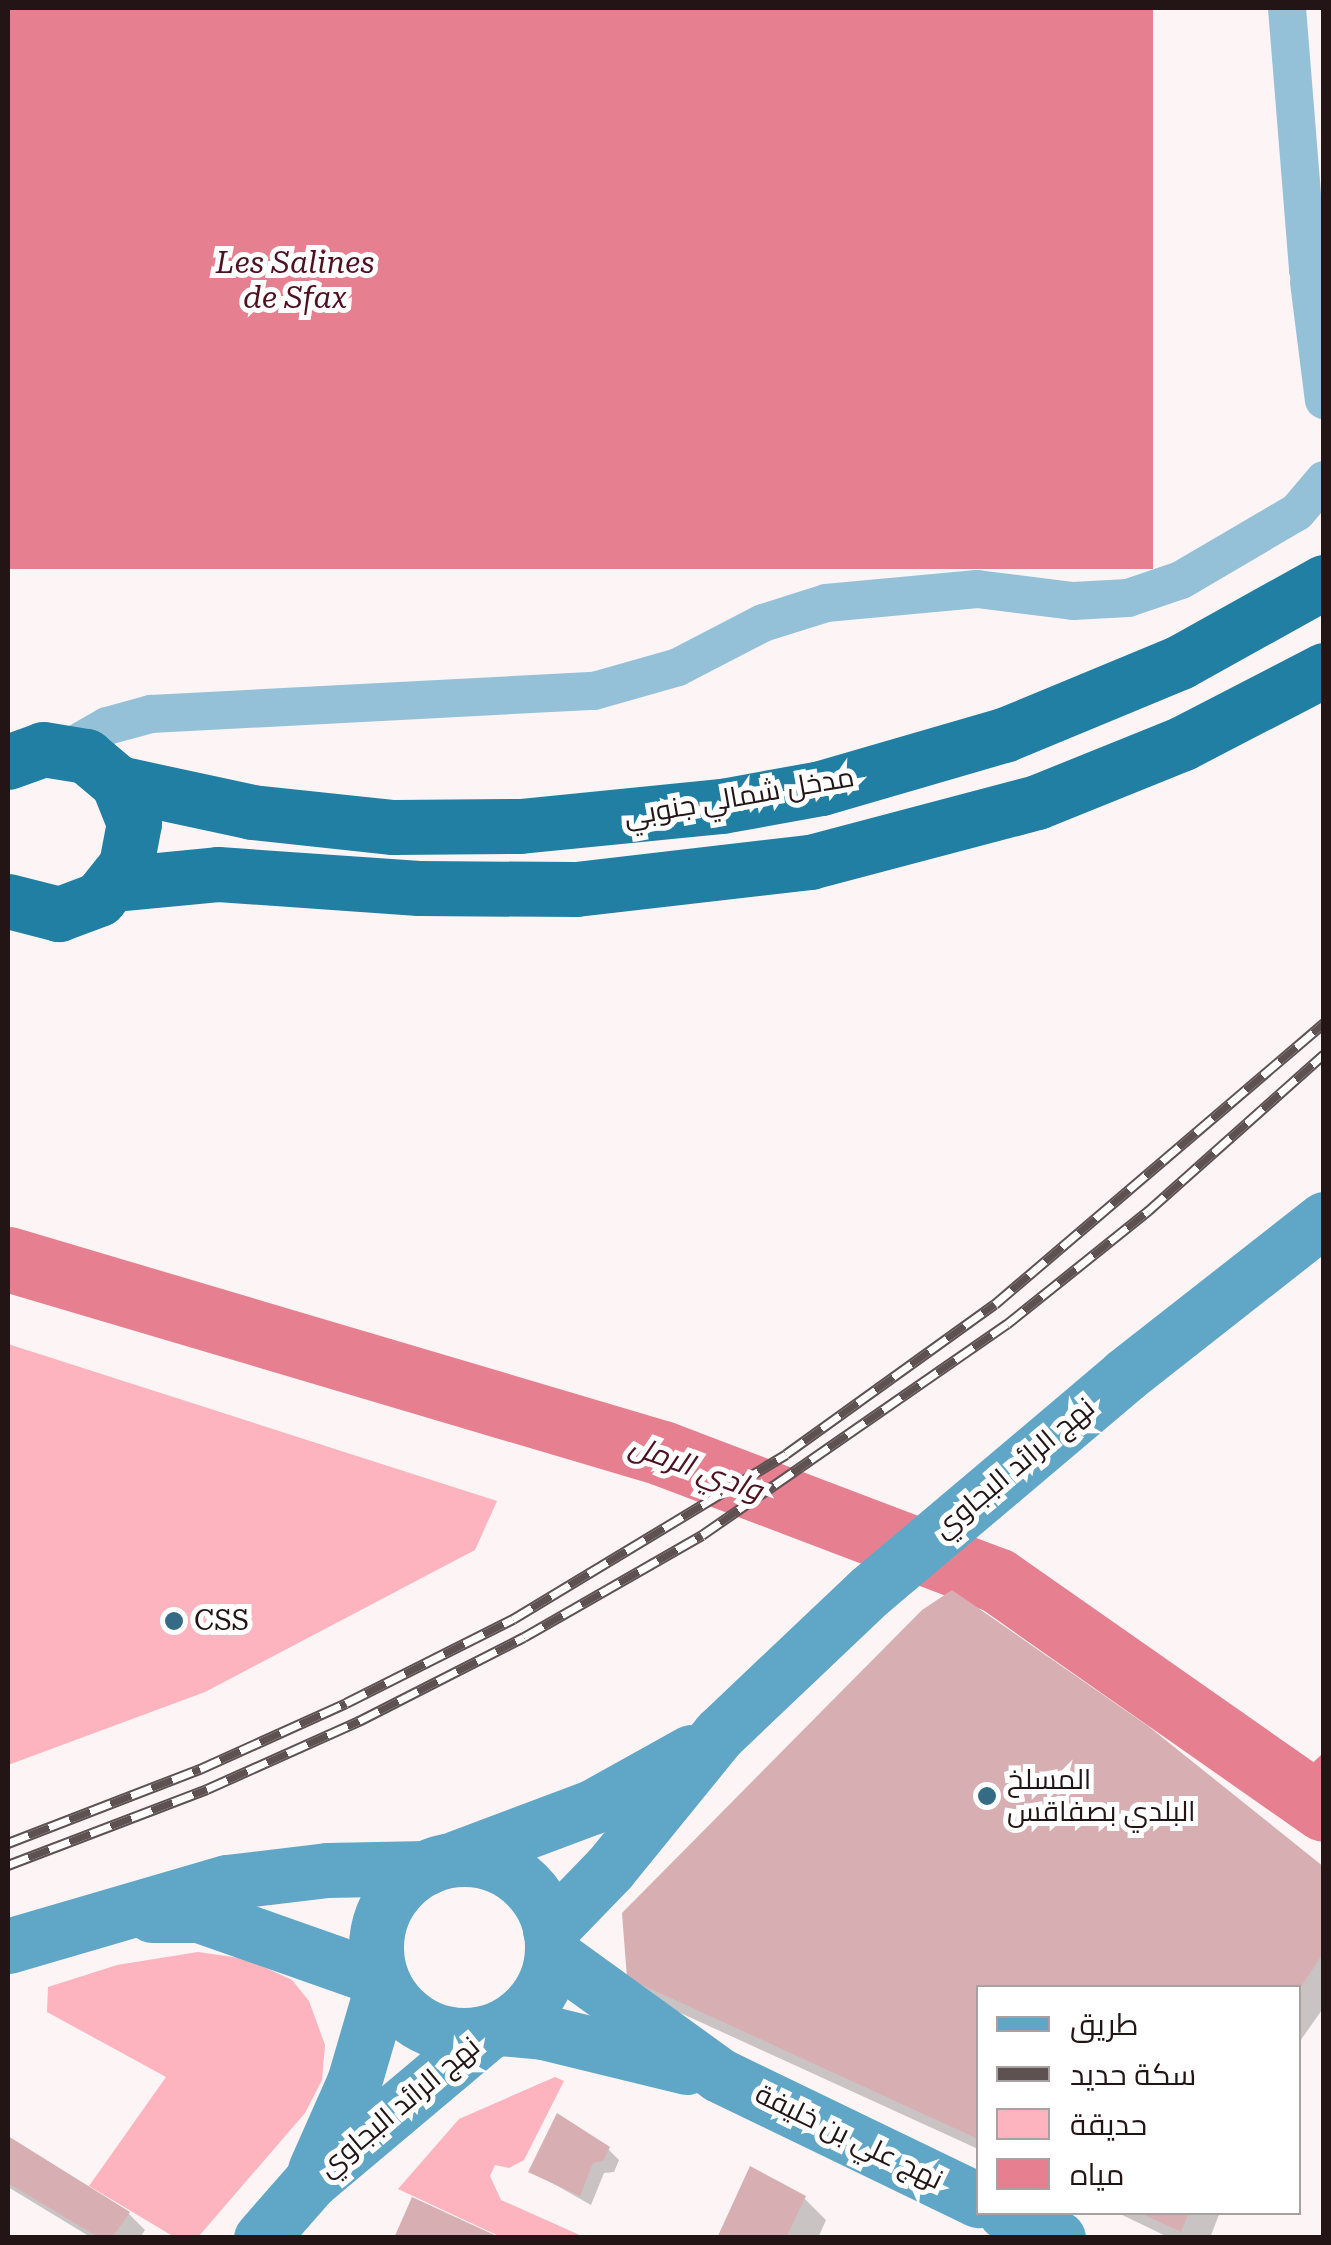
<!DOCTYPE html>
<meta charset="utf-8">
<style>
body{margin:0}
#map{position:relative;width:1331px;height:2245px;overflow:hidden;background:#fdf4f5;font-family:"Roboto Serif",Cairo,serif}
div>[style]{position:absolute}
[style*='--x']{left:calc(var(--x)*1px);top:calc(var(--y)*1px);width:calc(var(--w)*1px);rotate:calc(var(--a)*1deg)}
.green>*{inset:0;background:#feb4be}
.water>*{inset:0;background:#e68090;transform-origin:0 0}
.shadow>*{inset:0;background:#0003}
.stream>*{height:11px;margin:-5.5px;padding:0 5.5px;transform-origin:5.5px;border-radius:5.5px;background:#e68090}
.river>*{height:65px;margin:-32.5px;padding:0 32.5px;transform-origin:32.5px;border-radius:32.5px;background:#e68090}
.building>*{inset:0;background:#d7afb3}
.street>*{height:38px;margin:-19px;padding:0 19px;transform-origin:19px;border-radius:19px;background:#95c1d8}
.secondary>*{height:55px;margin:-27.5px;padding:0 27.5px;transform-origin:27.5px;border-radius:27.5px;background:#60a6c7}
.secondary>.ring{margin:-27.5px;padding:0;box-sizing:content-box;background:none;border:55px solid #60a6c7;border-radius:50%}
.highway>*{height:55px;margin:-27.5px;padding:0 27.5px;transform-origin:27.5px;border-radius:27.5px;background:#217fa4}
.rail>*{height:11px;margin-top:-5.5px;transform-origin:0;background:repeating-linear-gradient(90deg,#fff 0 22px,#5e5152 0 44px);box-sizing:border-box;border-block:2px solid #5e5152}
.dots>*{width:28px;height:28px;translate:-50% -50%;box-sizing:border-box;border:5px solid #fff;border-radius:50%}
span{translate:-50% -50%;white-space:nowrap;text-align:center;line-height:1.15;-webkit-text-stroke:10px #fff;paint-order:stroke}
.street-label{font-size:28px;color:#231516}
.poi-label{font-size:28px;color:#231516}
.left{translate:0 -50%;text-align:left}
.water-label{font-size:30px;color:#4f1020;font-style:italic}
.frame{position:absolute;inset:0;border:10px solid #231516;pointer-events:none}
.legend{position:absolute;left:976px;top:1985px;width:325px;height:230px;box-sizing:border-box;background:#fff;border:2px solid #a7a1a2;margin:0;padding:12px 18px;list-style:none;font-size:30px;color:#231516}
.legend li{display:flex;align-items:center;gap:20px;height:50px}
.legend b{width:50px;border:2px solid #a7a1a2}
</style>
<div id="map">
<div class="green">
<i style="clip-path:polygon(8px 1344px,497px 1501px,475px 1550px,205px 1692px,8px 1765px)"></i>
<i style="clip-path:polygon(198px 1952px,247px 1959px,292px 1980px,309px 2001px,325px 2045px,322px 2080px,305px 2113px,199px 2236px,176px 2238px,89px 2186px,166px 2077px,47px 2012px,48px 1987px,117px 1965px)"></i>
<i style="clip-path:polygon(555px 2077px,564px 2081px,524px 2160px,509px 2168px,495px 2165px,490px 2176px,501px 2200px,584px 2237px,501px 2237px,398px 2189px,459px 2119px)"></i>
</div>
<div class="water">
<i style="left:8px;top:8px;width:1145px;height:561px"></i>
</div>
<div class="shadow">
<i style="clip-path:polygon(1324px 1870px,1324px 2007px,1298px 2044px,1298px 1988px,978px 1988px,978px 2149px,652px 2000px,630px 1977px)"></i>
<i style="clip-path:polygon(8px 2139px,129px 2214px,145px 2230px,140px 2238px,92px 2238px,8px 2187px)"></i>
<i style="clip-path:polygon(608px 2149px,619px 2160px,614px 2172px,604px 2173px,591px 2205px,531px 2171px)"></i>
<i style="clip-path:polygon(804px 2198px,826px 2220px,818px 2238px,720px 2238px)"></i>
<i style="clip-path:polygon(1116px 2212px,1220px 2212px,1210px 2238px,1170px 2238px)"></i>
</div>
<div class="stream">
<i style="--x:1296;--y:1785;--w:38;--a:-43"></i>
</div>
<div class="river">
<i style="--x:8;--y:1259;--w:682;--a:16.52"></i>
<i style="--x:662;--y:1453;--w:358;--a:20.8"></i>
<i style="--x:997;--y:1580;--w:399;--a:35"></i>
</div>
<div class="building">
<i style="clip-path:polygon(952px 1590px,1148px 1726px,1324px 1867px,1324px 1952px,1300px 1988px,978px 1988px,978px 2139px,627px 1978px,622px 1913px,922px 1610px)"></i>
<i style="clip-path:polygon(557px 2113px,610px 2147px,603px 2161px,593px 2163px,580px 2196px,528px 2172px)"></i>
<i style="clip-path:polygon(8px 2136px,130px 2212px,112px 2238px,100px 2238px,8px 2183px)"></i>
<i style="clip-path:polygon(750px 2166px,806px 2196px,786px 2238px,717px 2238px)"></i>
<i style="clip-path:polygon(412px 2197px,501px 2238px,394px 2238px)"></i>
<i style="clip-path:polygon(1138px 2212px,1189px 2212px,1181px 2232px)"></i>
</div>
<div class="street">
<i style="--x:1287;--y:8;--w:263;--a:85.4"></i>
<i style="--x:1308;--y:270;--w:39;--a:66"></i>
<i style="--x:1309;--y:282;--w:119;--a:82.8"></i>
<i style="--x:65;--y:750;--w:48;--a:-29.7"></i>
<i style="--x:107;--y:726;--w:46;--a:-15.3"></i>
<i style="--x:151;--y:714;--w:444;--a:-3"></i>
<i style="--x:594;--y:691;--w:87;--a:-15.9"></i>
<i style="--x:678;--y:667;--w:96;--a:-27.4"></i>
<i style="--x:763;--y:623;--w:66;--a:-17.6"></i>
<i style="--x:826;--y:603;--w:152;--a:-5.3"></i>
<i style="--x:977;--y:589;--w:97;--a:7.1"></i>
<i style="--x:1073;--y:601;--w:55;--a:-3.1"></i>
<i style="--x:1128;--y:598;--w:56;--a:-18.8"></i>
<i style="--x:1181;--y:580;--w:134;--a:-30.4"></i>
<i style="--x:1297;--y:512;--w:42;--a:-49.8"></i>
</div>
<div class="secondary">
<i style="--x:456;--y:1858;--w:145;--a:-20.6"></i>
<i style="--x:592;--y:1807;--w:113;--a:-29.1"></i>
<i class="ring" style="left:376px;top:1859px;width:121px;height:121px"></i>
<i style="--x:152;--y:1915;--w:47;--a:0"></i>
<i style="--x:199;--y:1915;--w:193;--a:19.4"></i>
<i style="--x:550;--y:1930;--w:86;--a:-45.9"></i>
<i style="--x:610;--y:1868;--w:173;--a:-50.9"></i>
<i style="--x:719;--y:1734;--w:209;--a:-43.5"></i>
<i style="--x:871;--y:1590;--w:333;--a:-40.2"></i>
<i style="--x:1125;--y:1375;--w:253;--a:-38.1"></i>
<i style="--x:8;--y:1946;--w:228;--a:-16.3"></i>
<i style="--x:227;--y:1882;--w:101;--a:-6.8"></i>
<i style="--x:327;--y:1870;--w:99;--a:-1.2"></i>
<i style="--x:552;--y:1954;--w:206;--a:35.9"></i>
<i style="--x:719;--y:2075;--w:288;--a:25.8"></i>
<i style="--x:500;--y:2028;--w:43;--a:5.3"></i>
<i style="--x:543;--y:2032;--w:148;--a:13.7"></i>
<i style="--x:315;--y:2170;--w:96;--a:-66.1"></i>
<i style="--x:354;--y:2082;--w:103;--a:-73.7"></i>
<i style="--x:1005;--y:2212;--w:59;--a:26.1"></i>
<i style="--x:261;--y:2238;--w:74;--a:-48.8"></i>
<i style="--x:310;--y:2182;--w:233;--a:-40.1"></i>
</div>
<div class="highway">
<i style="--x:8;--y:762;--w:37;--a:-20"></i>
<i style="--x:43;--y:749;--w:44;--a:9.2"></i>
<i style="--x:86;--y:756;--w:42;--a:40.2"></i>
<i style="--x:118;--y:783;--w:43;--a:68.2"></i>
<i style="--x:134;--y:823;--w:43;--a:100.8"></i>
<i style="--x:126;--y:865;--w:43;--a:128.5"></i>
<i style="--x:99;--y:899;--w:43;--a:159.4"></i>
<i style="--x:59;--y:914;--w:53;--a:-165.7"></i>
<i style="--x:118;--y:783;--w:137;--a:12.2"></i>
<i style="--x:252;--y:812;--w:142;--a:6.1"></i>
<i style="--x:393;--y:827;--w:127;--a:-0.5"></i>
<i style="--x:520;--y:826;--w:203;--a:-5.7"></i>
<i style="--x:722;--y:806;--w:101;--a:-10.3"></i>
<i style="--x:821;--y:788;--w:191;--a:-16.2"></i>
<i style="--x:1004;--y:735;--w:191;--a:-22.5"></i>
<i style="--x:1180;--y:662;--w:165;--a:-29.1"></i>
<i style="--x:115;--y:884;--w:103;--a:-5.5"></i>
<i style="--x:218;--y:874;--w:201;--a:4"></i>
<i style="--x:419;--y:888;--w:157;--a:0.4"></i>
<i style="--x:576;--y:889;--w:236;--a:-6.6"></i>
<i style="--x:810;--y:862;--w:235;--a:-14.8"></i>
<i style="--x:1037;--y:802;--w:157;--a:-22"></i>
<i style="--x:1183;--y:743;--w:159;--a:-27.4"></i>
</div>
<div class="rail">
<i style="--x:8;--y:1843;--w:206;--a:-21.1"></i>
<i style="--x:200;--y:1769;--w:160;--a:-24.3"></i>
<i style="--x:346;--y:1703;--w:187;--a:-26.7"></i>
<i style="--x:513;--y:1619;--w:319;--a:-31.1"></i>
<i style="--x:786;--y:1454;--w:257;--a:-35.7"></i>
<i style="--x:995;--y:1304;--w:433;--a:-40.5"></i>
<i style="--x:8;--y:1865;--w:213;--a:-20.9"></i>
<i style="--x:207;--y:1789;--w:167;--a:-24.1"></i>
<i style="--x:359;--y:1721;--w:185;--a:-27"></i>
<i style="--x:524;--y:1637;--w:205;--a:-29.8"></i>
<i style="--x:702;--y:1535;--w:371;--a:-34.7"></i>
<i style="--x:1007;--y:1324;--w:181;--a:-38.7"></i>
<i style="--x:1148;--y:1211;--w:236;--a:-41.7"></i>
</div>
<div class="dots">
<i style="left:174px;top:1621px;background:#346c86"></i>
<i style="left:987px;top:1796px;background:#346c86"></i>
</div>
<div class="street-label">
<span style="left:739px;top:797px;rotate:-10deg">مدخل شمالي جنوبي</span>
<span style="left:1014px;top:1468px;rotate:-40deg">نهج الرائد البجاوي</span>
<span style="left:399px;top:2107px;rotate:-40deg">نهج الرائد البجاوي</span>
<span style="left:849px;top:2137px;rotate:26deg">نهج علي بن خليفة</span>
</div>
<div class="poi-label">
<span class="left" style="left:194px;top:1621px">CSS</span>
<span class="left" style="left:1007px;top:1796px">المسلخ<br>البلدي بصفاقس</span>
</div>
<div class="water-label">
<span style="left:295px;top:280px">Les Salines<br>de Sfax</span>
<span style="left:696px;top:1468px;rotate:20deg">وادي الرمل</span>
</div>
<div class="frame"></div>
<ul class="legend">
<li><b style="height:12px;background:#60a6c7"></b>طريق</li>
<li><b style="height:12px;background:#5e5152"></b>سكة حديد</li>
<li><b style="height:28px;background:#feb4be"></b>حديقة</li>
<li><b style="height:28px;background:#e68090"></b>مياه</li>
</ul>
</div>
